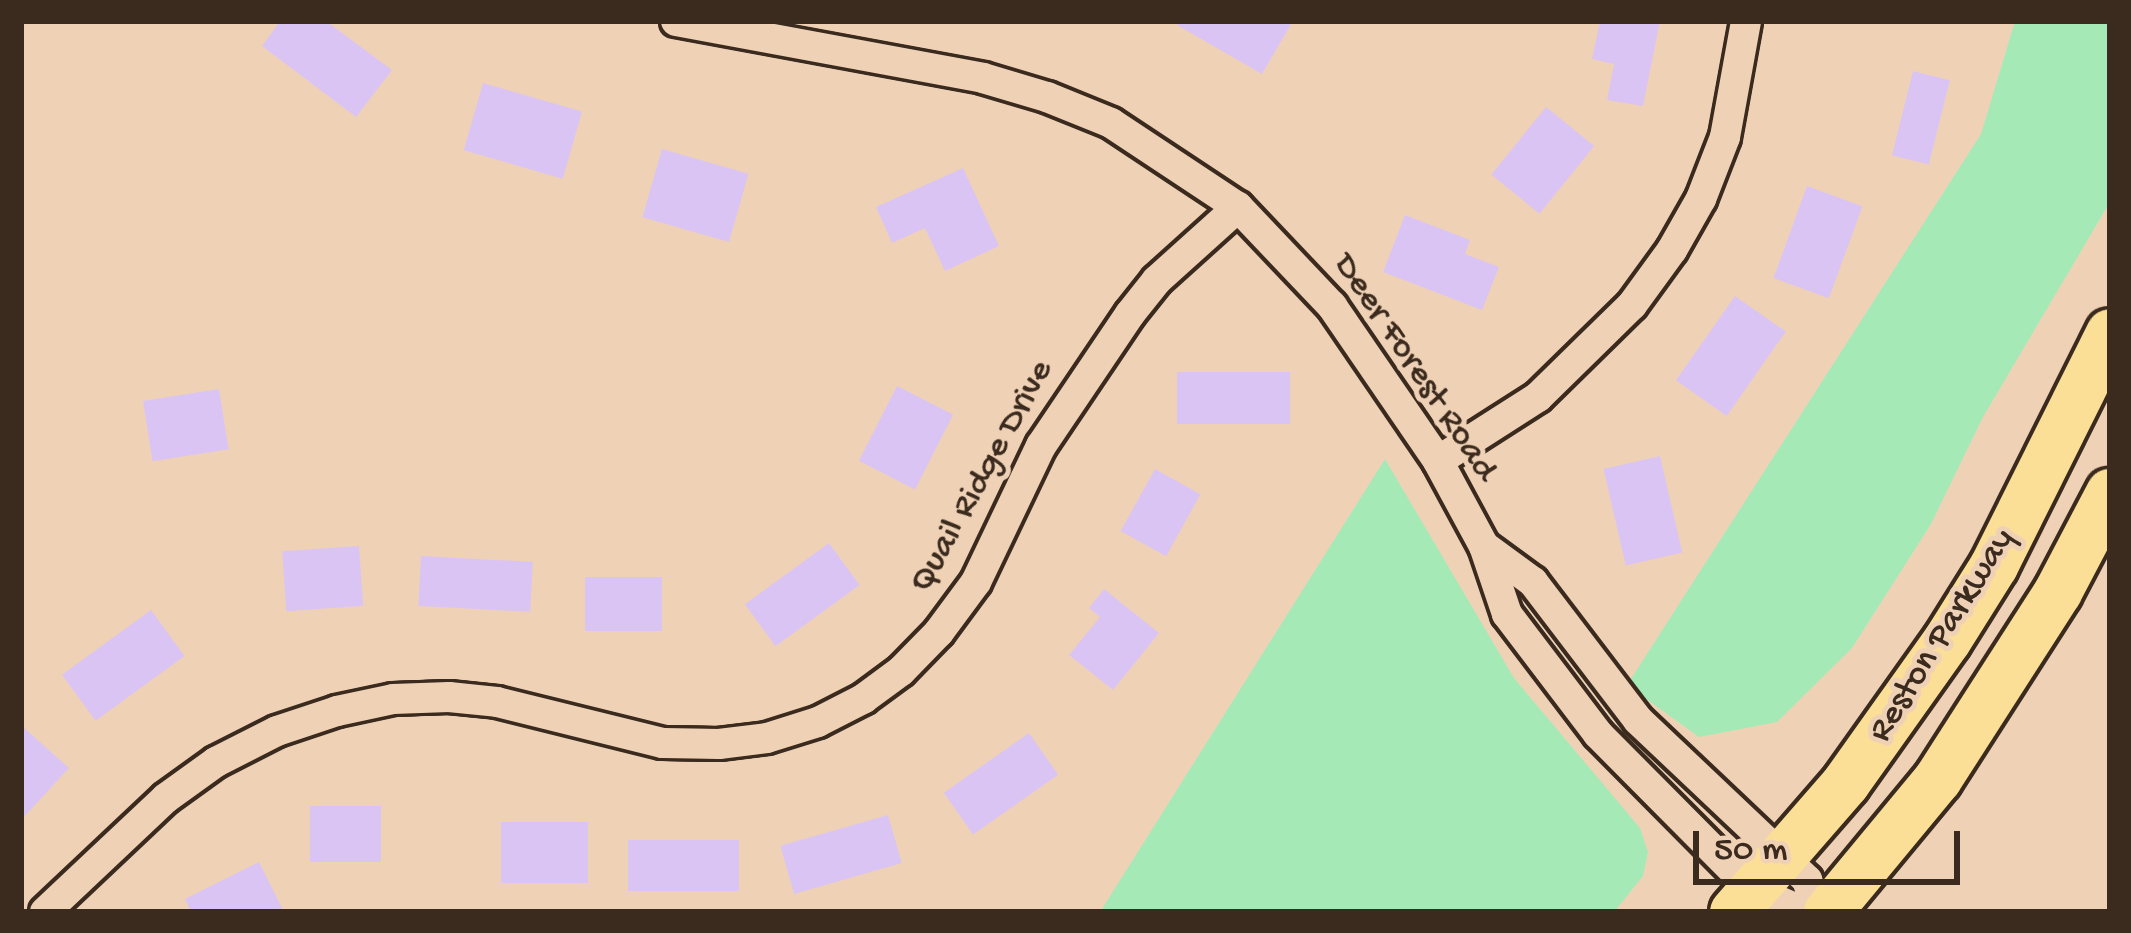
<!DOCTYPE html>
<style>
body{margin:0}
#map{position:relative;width:2131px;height:933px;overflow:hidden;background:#efd2b6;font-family:"Gochi Hand",sans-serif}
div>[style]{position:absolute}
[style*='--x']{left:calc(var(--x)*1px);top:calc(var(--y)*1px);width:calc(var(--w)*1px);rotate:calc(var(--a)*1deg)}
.green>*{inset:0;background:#a5eab6}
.building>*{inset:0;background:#dac4f4;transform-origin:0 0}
.roads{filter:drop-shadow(3px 0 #3b2a1e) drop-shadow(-3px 0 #3b2a1e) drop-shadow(0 3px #3b2a1e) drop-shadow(0 -3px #3b2a1e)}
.minor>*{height:30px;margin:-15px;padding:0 15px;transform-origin:15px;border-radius:15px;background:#efd2b6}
.primary>*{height:48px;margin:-24px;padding:0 24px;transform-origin:24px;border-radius:24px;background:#fbdf96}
span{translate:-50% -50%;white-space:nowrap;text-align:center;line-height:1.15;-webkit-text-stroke:10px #efd2b6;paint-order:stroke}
.street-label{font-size:36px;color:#3b2a1e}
.frame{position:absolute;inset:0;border:24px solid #3b2a1e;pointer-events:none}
.scale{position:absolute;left:1693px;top:831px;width:267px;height:54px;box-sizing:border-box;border:6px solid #3b2a1e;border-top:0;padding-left:15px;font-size:36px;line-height:42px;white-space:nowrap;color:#3b2a1e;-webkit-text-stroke:9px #efd2b6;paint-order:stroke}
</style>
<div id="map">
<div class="green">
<i style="clip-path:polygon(2015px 21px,2110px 21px,2110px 202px,1983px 417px,1931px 524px,1852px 648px,1777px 722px,1699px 737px,1627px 685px,1981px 134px)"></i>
<i style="clip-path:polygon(1385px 459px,1514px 678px,1640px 828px,1648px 852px,1643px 876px,1614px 912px,1100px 912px)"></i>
</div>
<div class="building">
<i style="clip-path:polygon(280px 21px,326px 21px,392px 70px,356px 117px,262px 46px)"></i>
<i style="clip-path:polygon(1179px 21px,1293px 21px,1262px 74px,1177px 25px)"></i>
<i style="clip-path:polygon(1600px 21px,1660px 21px,1643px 106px,1607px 100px,1614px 64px,1592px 59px)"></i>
<i style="left:1913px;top:71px;width:38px;height:87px;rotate:14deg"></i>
<i style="left:483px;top:83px;width:103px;height:70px;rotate:16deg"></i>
<i style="left:1546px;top:107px;width:62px;height:87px;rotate:39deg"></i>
<i style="left:662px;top:149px;width:90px;height:71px;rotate:16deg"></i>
<i style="clip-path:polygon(963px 168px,999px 246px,945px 271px,925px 228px,892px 243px,876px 207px)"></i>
<i style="left:1807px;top:186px;width:59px;height:98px;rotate:20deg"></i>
<i style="clip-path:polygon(1405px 215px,1470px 240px,1465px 254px,1499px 267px,1482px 310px,1383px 272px)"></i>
<i style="left:1735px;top:296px;width:62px;height:103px;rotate:35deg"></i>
<i style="left:1177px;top:372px;width:113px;height:52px"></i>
<i style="left:897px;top:386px;width:63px;height:84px;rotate:27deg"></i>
<i style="left:219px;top:389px;width:61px;height:77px;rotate:81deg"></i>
<i style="left:1660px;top:456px;width:99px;height:58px;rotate:77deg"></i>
<i style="left:1155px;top:469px;width:52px;height:71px;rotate:29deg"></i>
<i style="left:829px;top:543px;width:52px;height:104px;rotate:54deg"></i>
<i style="left:359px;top:546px;width:60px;height:77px;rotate:86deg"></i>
<i style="left:421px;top:556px;width:112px;height:50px;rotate:3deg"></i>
<i style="left:585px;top:577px;width:77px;height:54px"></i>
<i style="clip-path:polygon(1104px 589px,1159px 633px,1113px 690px,1069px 655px,1100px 617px,1089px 608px)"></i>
<i style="left:151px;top:610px;width:57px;height:110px;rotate:54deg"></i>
<i style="clip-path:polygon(23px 727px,69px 768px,21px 820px,21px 729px)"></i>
<i style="left:1029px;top:733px;width:51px;height:104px;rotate:55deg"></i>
<i style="left:310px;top:806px;width:71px;height:56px"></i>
<i style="left:888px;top:815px;width:50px;height:112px;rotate:74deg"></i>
<i style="left:501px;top:822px;width:87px;height:61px"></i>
<i style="left:628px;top:840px;width:111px;height:51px"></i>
<i style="clip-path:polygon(259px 862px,284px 912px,191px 912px,185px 899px)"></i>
</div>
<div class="roads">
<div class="minor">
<i style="--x:676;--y:21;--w:312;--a:10.5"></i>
<i style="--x:983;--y:78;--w:67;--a:16.5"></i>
<i style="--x:1047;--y:97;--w:69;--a:22.1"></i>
<i style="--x:1111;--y:123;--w:152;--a:33.5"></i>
<i style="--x:1238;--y:207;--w:137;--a:46.5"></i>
<i style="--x:1332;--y:306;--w:188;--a:55.6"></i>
<i style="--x:1438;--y:461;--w:97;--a:61.6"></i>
<i style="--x:1484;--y:546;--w:72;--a:71.3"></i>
<i style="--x:1507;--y:614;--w:151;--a:52.8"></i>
<i style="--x:1598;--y:734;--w:220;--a:45.2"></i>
<i style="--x:1753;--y:890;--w:56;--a:23.3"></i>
<i style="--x:1438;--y:461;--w:119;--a:-32.6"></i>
<i style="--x:1538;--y:397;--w:132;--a:-44.4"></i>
<i style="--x:1632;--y:305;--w:68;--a:-54"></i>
<i style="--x:1672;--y:250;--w:59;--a:-60.4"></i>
<i style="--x:1701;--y:199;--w:66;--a:-68.8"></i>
<i style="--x:1725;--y:137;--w:118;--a:-79.7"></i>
<i style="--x:1484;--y:546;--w:61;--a:36.3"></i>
<i style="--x:1533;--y:582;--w:173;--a:52.7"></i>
<i style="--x:1638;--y:720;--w:233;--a:43.4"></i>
<i style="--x:1807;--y:880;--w:34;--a:71"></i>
<i style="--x:45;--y:912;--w:166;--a:-43.3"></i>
<i style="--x:166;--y:798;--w:62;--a:-35.8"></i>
<i style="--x:216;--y:762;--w:68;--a:-26.9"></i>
<i style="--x:277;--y:731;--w:63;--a:-18.4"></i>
<i style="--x:337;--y:711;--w:57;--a:-12.1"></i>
<i style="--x:393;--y:699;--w:56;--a:-2"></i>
<i style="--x:449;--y:697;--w:48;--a:5.9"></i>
<i style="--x:497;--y:702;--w:171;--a:13.9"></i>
<i style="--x:663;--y:743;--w:56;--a:1"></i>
<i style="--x:719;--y:744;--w:48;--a:-7.1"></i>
<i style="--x:767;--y:738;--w:53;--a:-17.4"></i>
<i style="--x:818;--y:722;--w:51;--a:-27.1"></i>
<i style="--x:863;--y:699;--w:47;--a:-36.4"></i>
<i style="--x:901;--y:671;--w:54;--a:-45.7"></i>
<i style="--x:939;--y:632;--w:62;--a:-53.5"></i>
<i style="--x:976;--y:582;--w:151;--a:-64.5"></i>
<i style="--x:1041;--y:446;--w:159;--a:-56"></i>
<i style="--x:1130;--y:314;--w:43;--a:-51.5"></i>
<i style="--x:1157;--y:280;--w:109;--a:-42"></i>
</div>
<div class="primary">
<i style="--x:1734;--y:912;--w:171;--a:-49"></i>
<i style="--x:1846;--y:783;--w:174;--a:-54.6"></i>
<i style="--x:1947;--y:641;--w:89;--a:-57.9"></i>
<i style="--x:1994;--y:566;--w:260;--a:-63.5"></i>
<i style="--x:1828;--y:912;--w:173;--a:-50.4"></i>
<i style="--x:1938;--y:779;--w:222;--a:-57.3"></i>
<i style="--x:2058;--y:592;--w:112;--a:-62.3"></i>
</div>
</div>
<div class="street-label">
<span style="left:1414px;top:368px;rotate:56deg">Deer Forest Road</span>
<span style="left:983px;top:477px;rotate:-61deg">Quail Ridge Drive</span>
<span style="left:1943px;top:636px;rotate:-58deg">Reston Parkway</span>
</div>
<div class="frame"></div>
<div class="scale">50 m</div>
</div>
